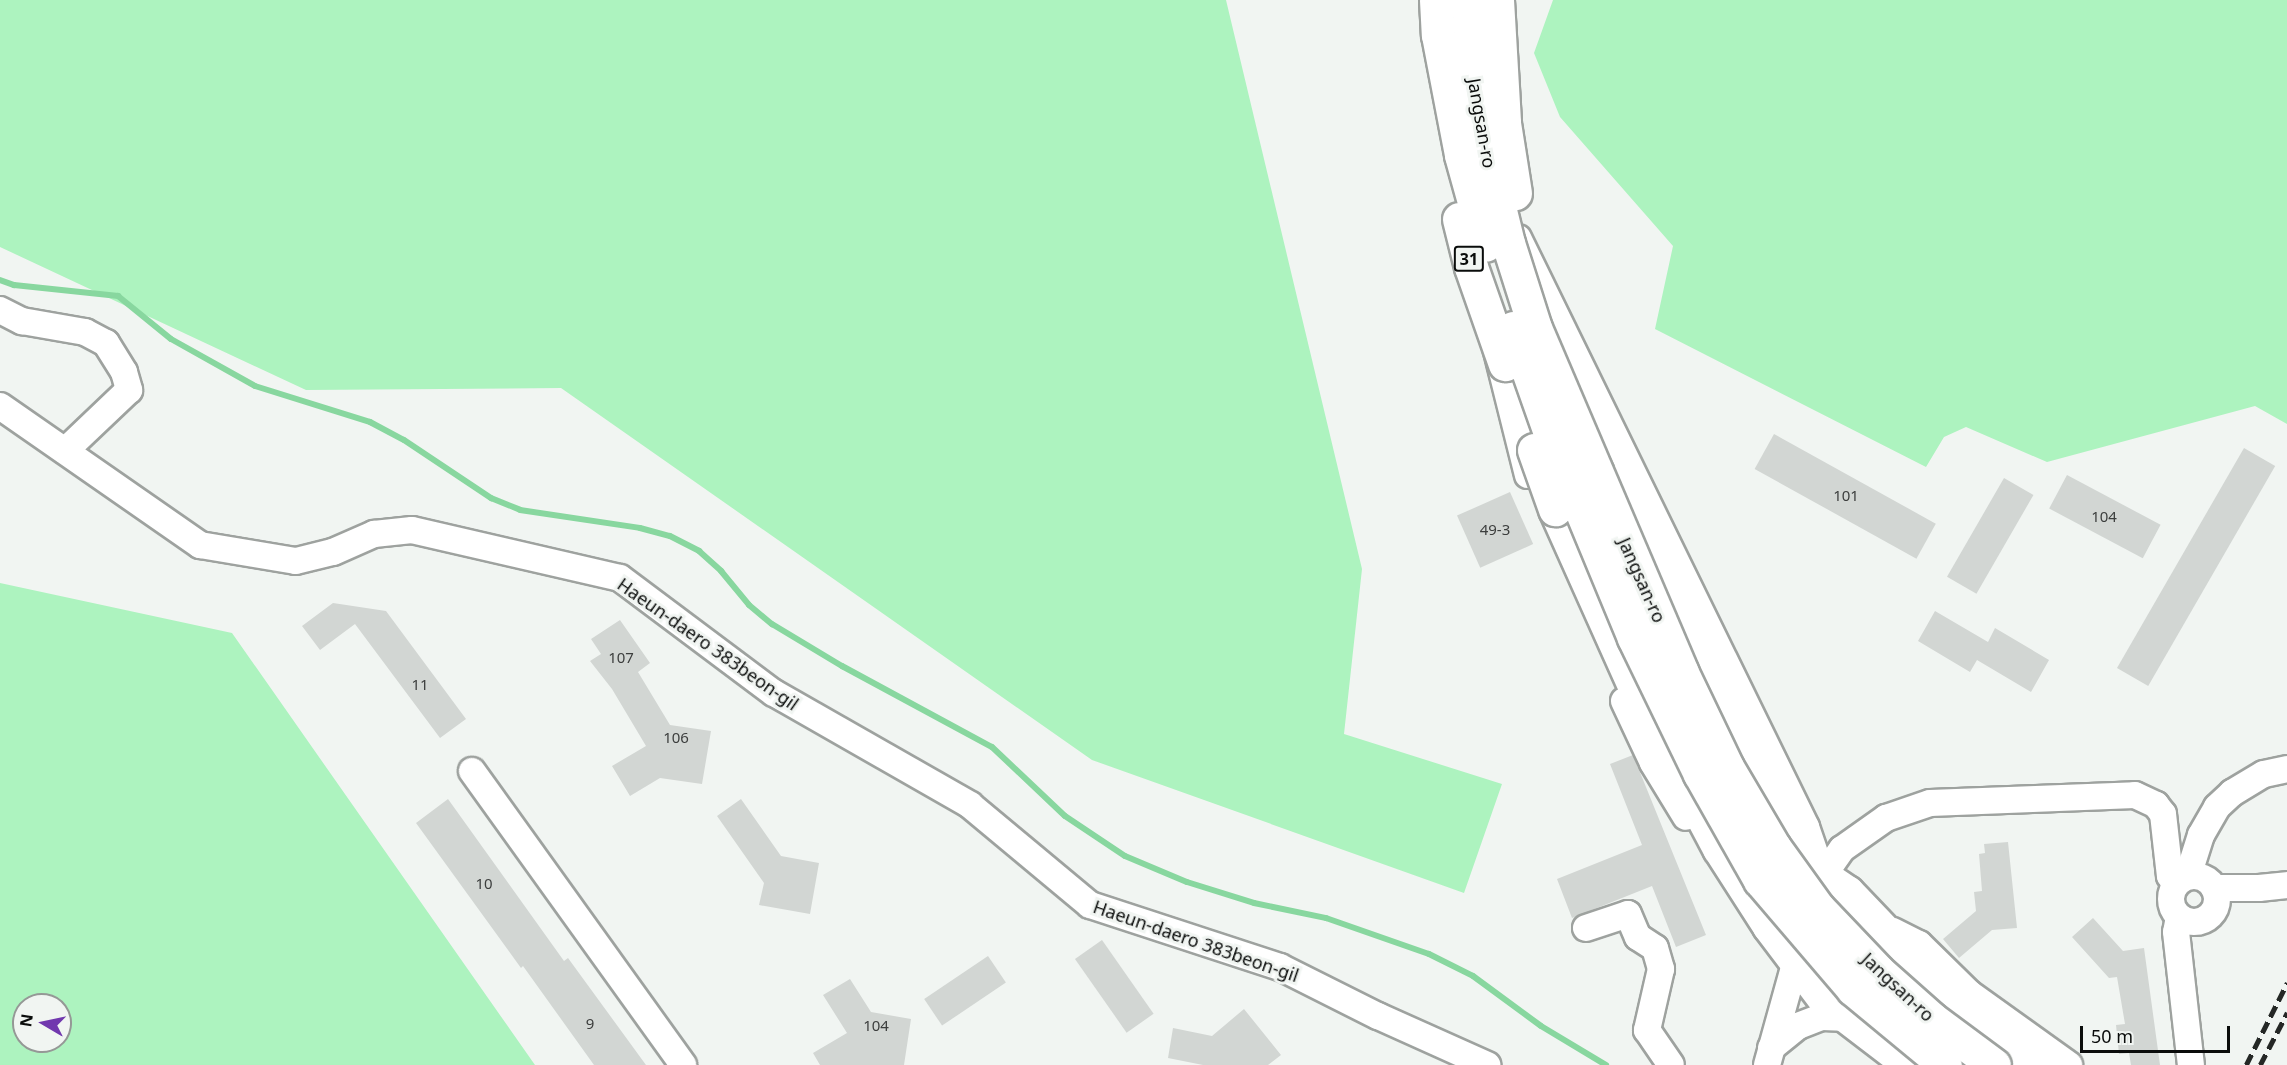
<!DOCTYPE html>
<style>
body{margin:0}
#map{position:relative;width:2287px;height:1065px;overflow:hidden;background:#f1f5f2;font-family:"Noto Sans",sans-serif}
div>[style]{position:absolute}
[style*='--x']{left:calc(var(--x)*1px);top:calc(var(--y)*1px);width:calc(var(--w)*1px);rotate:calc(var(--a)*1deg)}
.green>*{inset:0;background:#adf3bf}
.stream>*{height:6px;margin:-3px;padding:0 3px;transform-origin:3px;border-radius:3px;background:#88d79f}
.building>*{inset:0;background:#d2d6d3;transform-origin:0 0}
.roads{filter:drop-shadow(2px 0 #9ea29f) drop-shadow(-2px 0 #9ea29f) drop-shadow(0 2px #9ea29f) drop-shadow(0 -2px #9ea29f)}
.minor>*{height:26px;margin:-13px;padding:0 13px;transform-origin:13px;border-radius:13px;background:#fff}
.minor>.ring{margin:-13px;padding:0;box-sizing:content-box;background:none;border:26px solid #fff;border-radius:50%}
.major>*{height:33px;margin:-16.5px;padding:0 16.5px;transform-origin:16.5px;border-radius:16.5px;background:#fff}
.highway>*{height:33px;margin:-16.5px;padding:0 16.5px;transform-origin:16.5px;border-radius:16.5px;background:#fff}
.rail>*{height:4.5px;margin-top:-2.25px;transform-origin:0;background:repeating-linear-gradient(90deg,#242725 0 12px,transparent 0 18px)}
.bridges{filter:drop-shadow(2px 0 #9ea29f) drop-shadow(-2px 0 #9ea29f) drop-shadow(0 2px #9ea29f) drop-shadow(0 -2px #9ea29f)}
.highway-bridge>*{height:33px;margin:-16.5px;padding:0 16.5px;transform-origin:16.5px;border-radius:16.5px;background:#fff}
span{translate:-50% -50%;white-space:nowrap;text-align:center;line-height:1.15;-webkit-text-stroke:6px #f1f5f2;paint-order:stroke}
.number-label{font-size:15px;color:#3c3e3d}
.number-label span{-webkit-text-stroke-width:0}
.shield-label span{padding:2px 4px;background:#f1f5f2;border:2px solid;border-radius:4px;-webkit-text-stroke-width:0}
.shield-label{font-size:16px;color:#0a0c0b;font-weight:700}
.street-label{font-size:18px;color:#0a0c0b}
.north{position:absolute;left:12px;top:993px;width:60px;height:60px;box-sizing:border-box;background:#f1f5f2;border:2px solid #959896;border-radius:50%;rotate:279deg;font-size:16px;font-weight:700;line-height:24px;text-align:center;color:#0a0c0b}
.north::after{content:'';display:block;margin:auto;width:21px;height:27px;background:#7138ae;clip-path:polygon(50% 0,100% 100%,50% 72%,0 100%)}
.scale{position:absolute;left:2080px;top:1026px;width:150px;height:27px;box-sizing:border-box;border:3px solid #0a0c0b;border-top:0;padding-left:8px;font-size:18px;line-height:21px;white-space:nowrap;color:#0a0c0b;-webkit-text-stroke:4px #f1f5f2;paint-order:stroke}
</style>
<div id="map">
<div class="green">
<i style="clip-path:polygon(0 0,1226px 0,1362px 569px,1344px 734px,1502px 784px,1464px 893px,1092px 760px,561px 388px,306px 390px,0 247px)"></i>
<i style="clip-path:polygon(1553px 0,2287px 0,2287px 424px,2255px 406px,2047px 462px,1966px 427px,1944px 437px,1926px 467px,1655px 329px,1673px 246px,1560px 117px,1534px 53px)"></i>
<i style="clip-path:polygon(evenodd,0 583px,232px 633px,535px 1065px,0 1065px,0 583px,24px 1005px,60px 1005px,60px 1041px,24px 1041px,24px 1005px)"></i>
</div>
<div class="stream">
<i style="--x:0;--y:280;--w:15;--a:20"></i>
<i style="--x:14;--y:285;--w:105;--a:6"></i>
<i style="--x:118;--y:296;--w:68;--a:39.1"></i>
<i style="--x:171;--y:339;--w:96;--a:29.2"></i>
<i style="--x:255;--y:386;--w:121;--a:17.4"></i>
<i style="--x:370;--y:422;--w:38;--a:28"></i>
<i style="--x:404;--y:440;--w:105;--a:33.7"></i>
<i style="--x:491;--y:498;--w:31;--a:22"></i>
<i style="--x:520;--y:510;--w:121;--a:8.5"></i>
<i style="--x:640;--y:528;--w:31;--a:15"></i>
<i style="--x:670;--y:536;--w:33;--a:27"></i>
<i style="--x:699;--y:551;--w:30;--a:42"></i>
<i style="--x:721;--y:571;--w:44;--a:50.5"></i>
<i style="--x:749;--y:605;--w:30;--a:40"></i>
<i style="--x:772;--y:624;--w:82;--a:31"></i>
<i style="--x:842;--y:666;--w:170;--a:28.4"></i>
<i style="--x:992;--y:747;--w:100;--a:43.4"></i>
<i style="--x:1065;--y:816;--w:72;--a:33.7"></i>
<i style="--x:1125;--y:856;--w:67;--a:22.8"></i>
<i style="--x:1187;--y:882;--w:70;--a:17.4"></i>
<i style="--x:1254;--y:903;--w:74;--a:11.8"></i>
<i style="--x:1326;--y:918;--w:109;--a:19.3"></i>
<i style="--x:1429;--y:954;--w:49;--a:26.6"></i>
<i style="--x:1473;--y:976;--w:84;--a:36.3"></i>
<i style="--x:1541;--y:1026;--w:76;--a:31"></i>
</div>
<div class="building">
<i style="left:1774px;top:434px;width:185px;height:40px;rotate:29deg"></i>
<i style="left:2244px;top:448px;width:36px;height:254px;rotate:30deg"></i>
<i style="left:2067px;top:475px;width:106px;height:38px;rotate:28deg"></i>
<i style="left:2004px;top:478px;width:34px;height:114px;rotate:30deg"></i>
<i style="left:1510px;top:492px;width:57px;height:58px;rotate:66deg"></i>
<i style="clip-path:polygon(333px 603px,386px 611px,466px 719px,440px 738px,355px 624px,320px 650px,302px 626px)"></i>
<i style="clip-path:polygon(1935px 611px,1988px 642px,1995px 628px,2049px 660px,2031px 692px,1977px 660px,1970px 672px,1918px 641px)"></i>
<i style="clip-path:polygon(620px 620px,650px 663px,638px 672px,670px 725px,711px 731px,702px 784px,660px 778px,630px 796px,612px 766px,646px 746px,612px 689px,590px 661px,601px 654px,591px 639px)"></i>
<i style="clip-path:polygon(1633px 755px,1706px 935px,1676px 947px,1652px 886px,1572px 918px,1557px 879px,1642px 845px,1610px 764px)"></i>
<i style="clip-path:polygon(448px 799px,564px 961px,568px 958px,646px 1065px,594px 1065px,523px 966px,521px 968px,416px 823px)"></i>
<i style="clip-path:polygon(741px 799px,781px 856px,819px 863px,810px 914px,759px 905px,764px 883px,717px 816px)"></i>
<i style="clip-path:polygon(2008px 842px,2017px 928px,1992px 930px,1959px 958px,1943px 939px,1976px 911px,1974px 892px,1982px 891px,1979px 854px,1985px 853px,1984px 844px)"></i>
<i style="clip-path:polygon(2093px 918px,2123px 951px,2144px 948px,2160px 1065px,2131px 1065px,2129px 1053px,2119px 1054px,2116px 1025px,2125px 1024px,2117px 977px,2109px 978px,2072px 937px)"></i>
<i style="left:1102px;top:940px;width:90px;height:33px;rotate:55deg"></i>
<i style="left:988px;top:956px;width:32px;height:77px;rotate:56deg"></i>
<i style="clip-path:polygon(850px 979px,871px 1012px,911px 1019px,904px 1065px,820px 1065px,813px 1053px,847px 1033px,823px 995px)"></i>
<i style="clip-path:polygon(1244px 1009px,1281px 1055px,1268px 1065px,1203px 1065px,1168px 1058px,1173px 1028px,1212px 1036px)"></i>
</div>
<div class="roads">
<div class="minor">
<i style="--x:1518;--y:238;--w:656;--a:63.94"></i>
<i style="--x:1806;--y:827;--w:34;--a:71"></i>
<i style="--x:0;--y:310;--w:25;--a:27"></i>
<i style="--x:22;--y:321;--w:64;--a:9.9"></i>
<i style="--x:85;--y:332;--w:24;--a:28"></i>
<i style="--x:106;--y:343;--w:34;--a:58"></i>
<i style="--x:124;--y:372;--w:19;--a:74"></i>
<i style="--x:129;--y:390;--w:88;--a:136.4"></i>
<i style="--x:1496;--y:347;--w:132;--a:76"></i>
<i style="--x:0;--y:406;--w:244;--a:34.8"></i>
<i style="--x:200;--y:545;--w:97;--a:9.5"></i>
<i style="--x:296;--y:561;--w:38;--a:-14"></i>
<i style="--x:333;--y:552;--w:45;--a:-23.7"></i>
<i style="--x:374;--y:534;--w:38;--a:-6"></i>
<i style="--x:412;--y:530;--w:213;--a:13"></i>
<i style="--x:620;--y:578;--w:192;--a:36.8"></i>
<i style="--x:774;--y:693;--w:226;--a:29.7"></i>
<i style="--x:970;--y:805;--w:156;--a:39.8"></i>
<i style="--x:1090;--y:905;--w:200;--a:18.1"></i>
<i style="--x:1280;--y:967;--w:110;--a:26.6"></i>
<i style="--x:1378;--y:1016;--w:120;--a:24.2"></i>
<i style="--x:1624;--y:701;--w:68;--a:64.9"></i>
<i style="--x:1653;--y:763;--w:63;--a:58.6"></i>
<i style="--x:472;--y:771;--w:362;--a:54.3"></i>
<i class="ring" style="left:2171px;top:876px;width:20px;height:20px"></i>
<i style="--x:2188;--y:876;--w:43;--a:-72.4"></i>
<i style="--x:2201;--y:835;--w:32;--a:-60"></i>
<i style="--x:2217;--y:807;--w:21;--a:-43"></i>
<i style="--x:2232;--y:793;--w:37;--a:-31"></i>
<i style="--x:2264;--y:774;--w:24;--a:-12"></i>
<i style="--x:2214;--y:888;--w:45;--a:0"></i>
<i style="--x:2259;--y:888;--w:28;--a:-6"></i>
<i style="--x:1818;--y:889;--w:14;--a:-69"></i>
<i style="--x:1823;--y:876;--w:33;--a:-55"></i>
<i style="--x:1842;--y:849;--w:54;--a:-35.2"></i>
<i style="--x:1886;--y:818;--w:46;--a:-18.8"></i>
<i style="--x:1930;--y:803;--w:205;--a:-2.2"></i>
<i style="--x:2135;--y:795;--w:23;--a:25"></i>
<i style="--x:2156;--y:805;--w:11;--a:52"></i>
<i style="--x:2163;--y:814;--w:62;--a:83.6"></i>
<i style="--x:2170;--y:876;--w:10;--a:53"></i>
<i style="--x:2179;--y:917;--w:15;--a:101"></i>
<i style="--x:2176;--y:932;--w:134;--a:83.6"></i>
<i style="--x:1586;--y:928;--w:44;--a:-18.4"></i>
<i style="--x:1628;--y:914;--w:25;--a:67"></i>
<i style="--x:1638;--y:937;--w:20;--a:33"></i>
<i style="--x:1655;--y:948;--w:22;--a:74"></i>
<i style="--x:1661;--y:969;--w:63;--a:102.9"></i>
<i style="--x:1647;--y:1030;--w:42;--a:55.6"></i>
<i style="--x:1893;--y:931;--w:29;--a:27"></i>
<i style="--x:1919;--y:944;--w:71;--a:44.4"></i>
<i style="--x:1970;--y:994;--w:122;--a:35.6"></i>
<i style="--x:1771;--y:1048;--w:35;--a:-39"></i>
<i style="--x:1798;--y:1026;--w:26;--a:-21"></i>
<i style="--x:1822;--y:1017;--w:27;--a:2"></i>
<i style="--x:1767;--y:1065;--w:119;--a:-74.5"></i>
</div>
<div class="major">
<i style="--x:1719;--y:848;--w:93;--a:57.3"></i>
<i style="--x:1769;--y:926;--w:93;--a:52.9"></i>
<i style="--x:1825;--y:1000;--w:107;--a:37.4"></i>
<i style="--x:1823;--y:876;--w:29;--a:34"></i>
<i style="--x:1847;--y:892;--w:152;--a:46.3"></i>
<i style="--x:1952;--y:1002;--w:106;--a:36.5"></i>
</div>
<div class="highway">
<i style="--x:1619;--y:481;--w:317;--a:65.2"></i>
<i style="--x:1752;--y:769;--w:82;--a:59"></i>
<i style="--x:1794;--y:839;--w:47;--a:51.9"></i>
<i style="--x:1555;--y:509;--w:208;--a:65.9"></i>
<i style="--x:1640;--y:699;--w:169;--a:62.1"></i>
</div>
</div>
<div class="rail">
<i style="--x:2246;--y:1065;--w:92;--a:-63.4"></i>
<i style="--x:2260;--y:1065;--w:59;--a:-62.6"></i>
</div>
<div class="bridges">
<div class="highway-bridge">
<i style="--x:1436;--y:0;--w:35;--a:87"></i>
<i style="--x:1438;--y:35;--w:122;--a:79.1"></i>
<i style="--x:1461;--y:155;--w:93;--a:74.5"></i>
<i style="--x:1468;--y:0;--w:60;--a:86.2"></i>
<i style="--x:1472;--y:60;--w:90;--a:81.7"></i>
<i style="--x:1485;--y:149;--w:97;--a:76.3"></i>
<i style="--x:1508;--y:243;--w:89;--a:72.4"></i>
<i style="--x:1535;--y:328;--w:373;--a:66.9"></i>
<i style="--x:1681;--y:671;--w:106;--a:64.4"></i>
<i style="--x:1727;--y:767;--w:93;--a:59.6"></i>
<i style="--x:1774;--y:847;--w:75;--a:54.2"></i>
<i style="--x:1818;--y:908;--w:87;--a:46.4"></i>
<i style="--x:1878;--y:971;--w:72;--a:41.6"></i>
<i style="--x:1932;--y:1019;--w:77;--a:36.6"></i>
<i style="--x:1497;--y:0;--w:123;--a:86.7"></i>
<i style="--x:1504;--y:123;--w:71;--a:81.1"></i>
<i style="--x:1459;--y:219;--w:49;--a:76"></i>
<i style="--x:1471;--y:267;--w:103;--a:70.7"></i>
<i style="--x:1513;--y:328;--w:126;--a:70.6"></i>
<i style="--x:1555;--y:447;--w:207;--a:67.5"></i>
<i style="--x:1634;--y:638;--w:151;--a:64.1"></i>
<i style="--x:1700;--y:774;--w:122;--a:60.5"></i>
<i style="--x:1760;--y:880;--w:143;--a:49.5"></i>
<i style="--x:1853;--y:989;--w:119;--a:39.6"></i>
<i style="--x:1534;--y:450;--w:63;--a:70.4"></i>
</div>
</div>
<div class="number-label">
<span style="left:1846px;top:496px">101</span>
<span style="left:2104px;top:517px">104</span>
<span style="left:1495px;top:530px">49-3</span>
<span style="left:621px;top:658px">107</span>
<span style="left:420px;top:685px">11</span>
<span style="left:676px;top:738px">106</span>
<span style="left:484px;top:884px">10</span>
<span style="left:590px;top:1024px">9</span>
<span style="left:876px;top:1026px">104</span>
</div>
<div class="shield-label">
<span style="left:1469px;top:259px">31</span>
</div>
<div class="street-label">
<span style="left:1482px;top:123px;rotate:80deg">Jangsan-ro</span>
<span style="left:1642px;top:580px;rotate:66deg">Jangsan-ro</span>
<span style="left:708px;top:644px;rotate:35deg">Haeun-daero 383beon-gil</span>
<span style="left:1196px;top:941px;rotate:19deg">Haeun-daero 383beon-gil</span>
<span style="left:1898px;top:987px;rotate:43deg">Jangsan-ro</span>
</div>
<div class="north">N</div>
<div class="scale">50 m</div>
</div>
